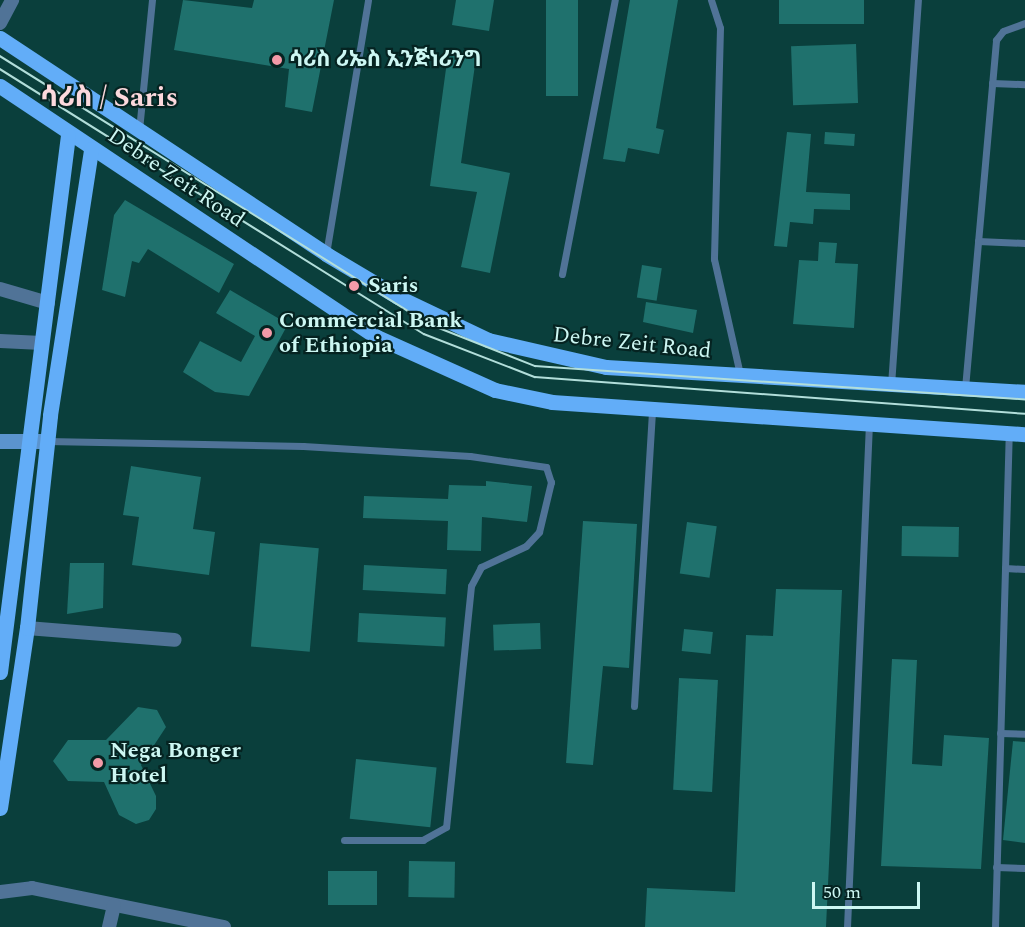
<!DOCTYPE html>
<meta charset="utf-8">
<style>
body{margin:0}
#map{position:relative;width:1025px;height:927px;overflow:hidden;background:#0a3f3c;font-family:Spectral,"Noto Sans Ethiopic",serif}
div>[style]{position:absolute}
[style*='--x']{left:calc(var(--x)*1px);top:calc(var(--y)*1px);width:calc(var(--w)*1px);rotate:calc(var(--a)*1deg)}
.building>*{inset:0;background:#1f716d;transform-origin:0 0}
.lane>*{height:7px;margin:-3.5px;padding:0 3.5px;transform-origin:3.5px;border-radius:3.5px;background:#507397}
.street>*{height:14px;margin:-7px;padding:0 7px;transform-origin:7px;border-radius:7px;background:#507397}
.secondary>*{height:15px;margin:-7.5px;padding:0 7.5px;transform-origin:7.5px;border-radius:7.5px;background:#5b94ce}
.primary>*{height:15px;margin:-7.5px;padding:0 7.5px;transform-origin:7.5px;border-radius:7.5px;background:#62adf8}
.tram>*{height:1.5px;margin:-0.75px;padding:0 0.75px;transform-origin:0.75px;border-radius:0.75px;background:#b2deda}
.dots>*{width:16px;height:16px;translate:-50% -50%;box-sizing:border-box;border:3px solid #052321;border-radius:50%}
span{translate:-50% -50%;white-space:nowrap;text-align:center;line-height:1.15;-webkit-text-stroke:4.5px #052321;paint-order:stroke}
.poi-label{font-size:22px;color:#cdf7f3;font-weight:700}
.left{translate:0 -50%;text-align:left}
.street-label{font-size:22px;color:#cdf7f3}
.district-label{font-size:28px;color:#fcd9dd;font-weight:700}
.scale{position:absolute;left:812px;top:882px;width:108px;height:27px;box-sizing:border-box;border:3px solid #cdf7f3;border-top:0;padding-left:8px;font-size:18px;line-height:21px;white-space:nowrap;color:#cdf7f3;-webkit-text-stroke:4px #052321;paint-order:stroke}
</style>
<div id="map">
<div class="building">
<i style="clip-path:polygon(183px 0,252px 8px,254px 0,334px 0,312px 112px,285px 107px,289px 69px,174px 50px)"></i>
<i style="clip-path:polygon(456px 0,494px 0,489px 31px,452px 25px)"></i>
<i style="left:546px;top:0;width:32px;height:96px"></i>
<i style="clip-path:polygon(630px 0,678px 0,656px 128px,664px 130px,659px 154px,628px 148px,625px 162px,603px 159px)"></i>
<i style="left:779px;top:0;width:85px;height:24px"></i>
<i style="left:856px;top:44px;width:59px;height:65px;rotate:88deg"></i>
<i style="clip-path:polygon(448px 54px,476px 58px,461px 163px,510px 173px,490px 273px,461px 267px,477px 192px,430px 186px)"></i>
<i style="clip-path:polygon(787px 132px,811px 134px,806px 192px,850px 194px,850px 210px,814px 209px,813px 224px,790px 222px,787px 247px,774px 246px)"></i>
<i style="left:825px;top:132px;width:30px;height:12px;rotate:4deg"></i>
<i style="clip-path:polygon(125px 200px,234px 264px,219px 293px,148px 249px,139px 263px,132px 261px,125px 297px,102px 290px,114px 215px)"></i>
<i style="clip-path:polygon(819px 242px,837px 243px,835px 263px,858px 264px,854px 328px,793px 324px,799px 260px,818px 261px)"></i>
<i style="left:642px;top:265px;width:20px;height:33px;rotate:9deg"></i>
<i style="clip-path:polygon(230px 290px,288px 324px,249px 396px,215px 392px,183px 372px,200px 341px,241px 362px,255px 336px,216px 313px)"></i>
<i style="clip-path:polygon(646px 302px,697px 310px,693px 333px,643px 322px)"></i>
<i style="clip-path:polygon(131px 466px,201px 477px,193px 529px,215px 532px,209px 575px,132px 565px,139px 517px,123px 515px)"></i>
<i style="clip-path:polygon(486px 481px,532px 486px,527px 522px,482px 517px,481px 551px,447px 550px,448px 521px,363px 518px,364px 496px,448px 499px,449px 485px,486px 486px)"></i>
<i style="clip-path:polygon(583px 521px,637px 524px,629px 668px,603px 666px,593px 765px,566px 763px)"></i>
<i style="left:687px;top:522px;width:30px;height:52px;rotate:8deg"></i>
<i style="left:902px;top:526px;width:57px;height:30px;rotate:1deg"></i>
<i style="left:260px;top:543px;width:59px;height:104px;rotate:5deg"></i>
<i style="clip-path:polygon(70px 563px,104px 563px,103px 608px,67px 614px)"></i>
<i style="left:364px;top:565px;width:83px;height:25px;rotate:3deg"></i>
<i style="clip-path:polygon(776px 589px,842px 590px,826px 927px,645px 927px,647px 888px,735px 892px,746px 635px,773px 636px)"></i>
<i style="left:359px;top:613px;width:87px;height:29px;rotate:3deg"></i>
<i style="left:540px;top:623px;width:26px;height:47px;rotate:88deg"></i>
<i style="left:684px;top:629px;width:29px;height:22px;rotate:6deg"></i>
<i style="clip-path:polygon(892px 659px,917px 660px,912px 764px,942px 766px,944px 735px,989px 738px,981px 869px,881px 866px)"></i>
<i style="left:679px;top:678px;width:39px;height:112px;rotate:3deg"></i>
<i style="clip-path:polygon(138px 707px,157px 710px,166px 727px,141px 765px,156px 796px,156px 809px,149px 820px,136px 824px,119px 815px,104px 782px,68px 781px,53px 761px,68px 740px,106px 740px)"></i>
<i style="clip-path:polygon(1013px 741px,1025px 742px,1025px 843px,1003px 840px)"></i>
<i style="left:356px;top:759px;width:81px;height:60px;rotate:6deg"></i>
<i style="left:409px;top:861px;width:46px;height:36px;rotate:1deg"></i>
<i style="left:377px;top:871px;width:34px;height:49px;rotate:90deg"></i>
</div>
<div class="lane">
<i style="--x:711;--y:0;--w:29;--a:72"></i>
<i style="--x:720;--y:28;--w:231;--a:91.5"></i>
<i style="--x:714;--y:259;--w:118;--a:77.3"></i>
<i style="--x:992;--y:83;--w:33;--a:2"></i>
<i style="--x:139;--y:130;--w:131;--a:-84.3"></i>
<i style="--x:978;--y:241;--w:47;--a:2.4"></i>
<i style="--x:326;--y:254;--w:257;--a:-80.6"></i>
<i style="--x:562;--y:274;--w:279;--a:-79.1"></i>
<i style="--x:891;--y:385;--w:386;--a:-86"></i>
<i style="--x:965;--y:388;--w:349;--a:-84.9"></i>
<i style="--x:996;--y:40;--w:11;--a:-52"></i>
<i style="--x:1003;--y:31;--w:23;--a:-20"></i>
<i style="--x:47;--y:441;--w:256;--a:1.1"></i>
<i style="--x:303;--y:446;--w:167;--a:3.4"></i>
<i style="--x:470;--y:456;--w:77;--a:8.2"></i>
<i style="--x:546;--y:467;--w:16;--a:72"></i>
<i style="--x:551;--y:482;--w:51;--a:103.5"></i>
<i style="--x:539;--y:532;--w:19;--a:133"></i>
<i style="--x:526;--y:546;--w:50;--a:155"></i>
<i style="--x:481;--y:567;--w:21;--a:118"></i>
<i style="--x:471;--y:586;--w:242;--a:95.9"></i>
<i style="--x:446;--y:827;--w:26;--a:151"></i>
<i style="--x:423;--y:840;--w:79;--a:180"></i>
<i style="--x:1005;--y:568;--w:20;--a:3"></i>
<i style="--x:634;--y:706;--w:297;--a:-86.5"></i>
<i style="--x:1000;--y:733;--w:25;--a:2"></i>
<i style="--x:996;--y:867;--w:29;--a:2"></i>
<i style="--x:847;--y:927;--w:504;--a:-87.5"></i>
<i style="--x:995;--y:927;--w:494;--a:-88.4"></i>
</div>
<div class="street">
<i style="--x:0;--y:23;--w:26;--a:-62"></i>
<i style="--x:0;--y:289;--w:50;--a:16.3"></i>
<i style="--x:0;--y:341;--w:42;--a:2.7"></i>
<i style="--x:27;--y:628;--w:148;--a:4.6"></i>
<i style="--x:0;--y:892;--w:32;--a:-7"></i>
<i style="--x:32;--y:888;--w:196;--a:11.5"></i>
<i style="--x:109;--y:927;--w:22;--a:-77"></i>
</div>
<div class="secondary">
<i style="--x:0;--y:441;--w:47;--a:0"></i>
</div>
<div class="primary">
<i style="--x:0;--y:38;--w:391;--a:33.5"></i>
<i style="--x:326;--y:254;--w:84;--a:30.8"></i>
<i style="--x:398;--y:297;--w:100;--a:25.5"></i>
<i style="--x:488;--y:340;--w:121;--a:12.9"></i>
<i style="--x:606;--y:367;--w:420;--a:3.4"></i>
<i style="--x:0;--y:86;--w:453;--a:33.7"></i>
<i style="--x:377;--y:337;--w:129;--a:24.2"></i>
<i style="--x:495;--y:390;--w:58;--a:11.9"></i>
<i style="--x:552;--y:402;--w:474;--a:3.9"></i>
<i style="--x:0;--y:672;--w:541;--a:-82.78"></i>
<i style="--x:0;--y:808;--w:182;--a:-81.5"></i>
<i style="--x:27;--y:628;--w:214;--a:-83.8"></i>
<i style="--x:50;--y:415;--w:269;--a:-81.2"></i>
</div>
<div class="tram">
<i style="--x:0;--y:56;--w:506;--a:31.99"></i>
<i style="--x:429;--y:324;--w:114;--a:21.6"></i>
<i style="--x:535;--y:366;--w:491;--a:3.9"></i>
<i style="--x:0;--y:69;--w:500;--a:32.01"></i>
<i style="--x:424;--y:334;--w:119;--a:21.2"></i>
<i style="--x:535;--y:377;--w:491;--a:4.3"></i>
</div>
<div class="dots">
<i style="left:277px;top:60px;background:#f39aa8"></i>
<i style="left:354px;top:286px;background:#f39aa8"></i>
<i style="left:267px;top:333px;background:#f39aa8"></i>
<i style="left:98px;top:763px;background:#f39aa8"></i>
</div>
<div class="poi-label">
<span class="left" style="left:289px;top:60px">ሳሪስ ሪኤስ ኢንጅነሪንግ</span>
<span class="left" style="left:368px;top:286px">Saris</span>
<span class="left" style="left:279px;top:333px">Commercial Bank<br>of Ethiopia</span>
<span class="left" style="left:110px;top:763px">Nega Bonger<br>Hotel</span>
</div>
<div class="street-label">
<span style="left:176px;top:178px;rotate:34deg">Debre Zeit Road</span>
<span style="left:632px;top:343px;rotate:6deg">Debre Zeit Road</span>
</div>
<div class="district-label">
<span style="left:109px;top:98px">ሳሪስ / Saris</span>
</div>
<div class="scale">50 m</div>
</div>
